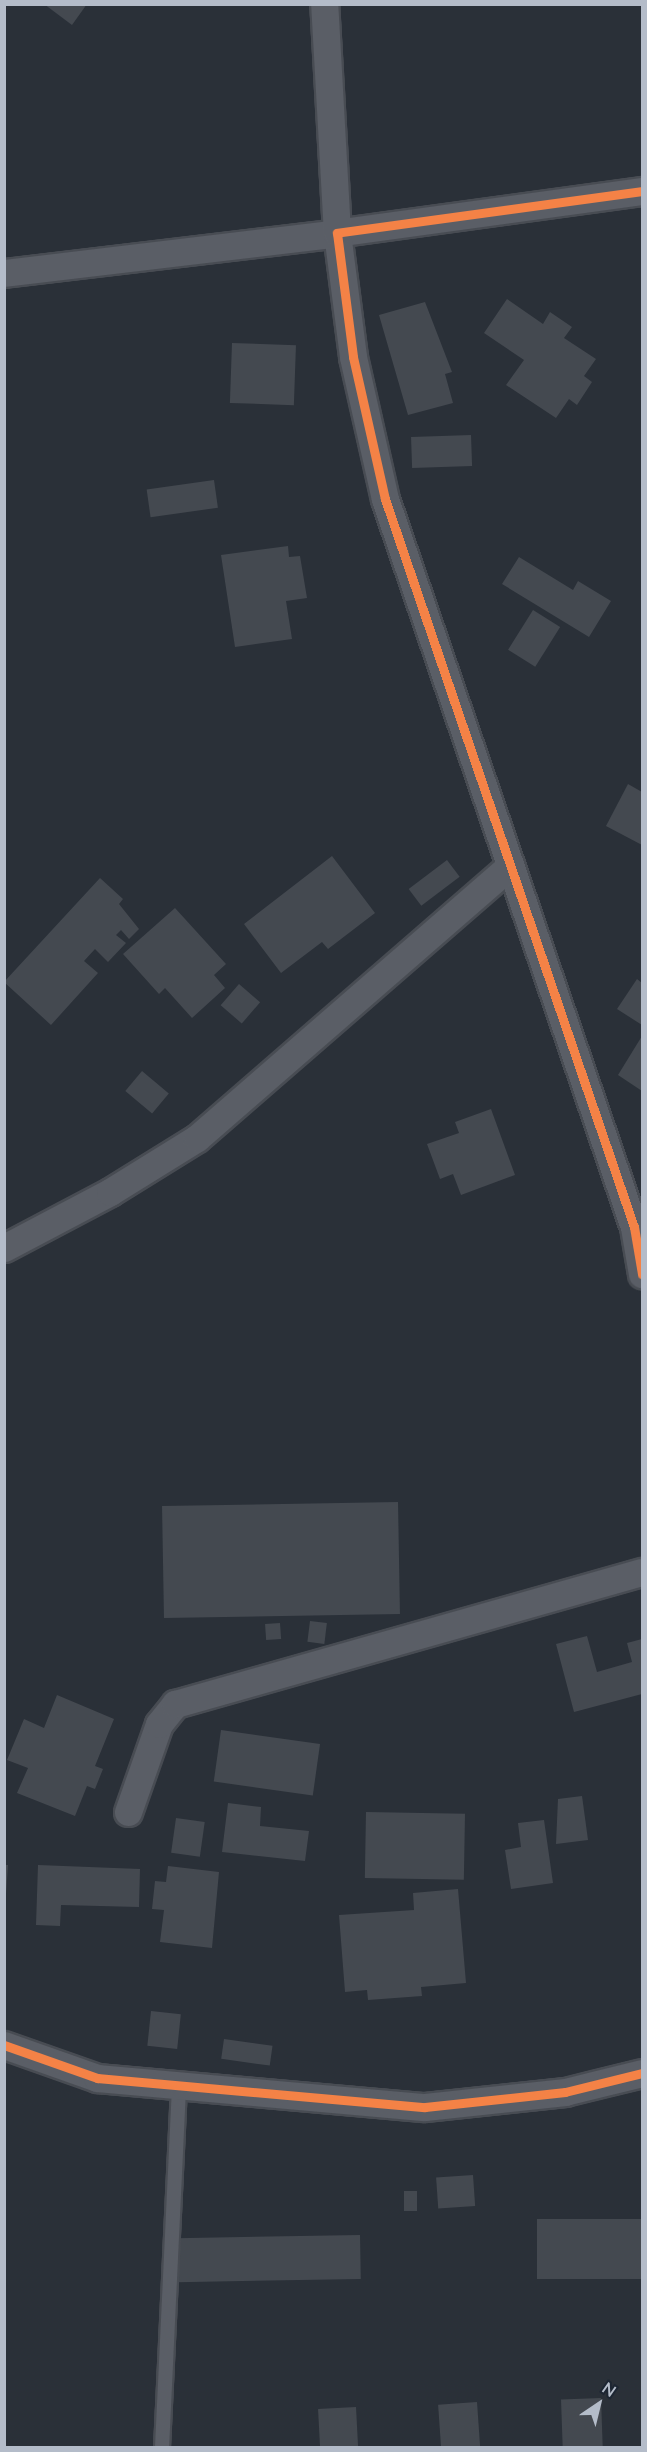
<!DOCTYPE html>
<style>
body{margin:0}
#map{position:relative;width:647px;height:2452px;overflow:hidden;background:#2a3038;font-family:Lato,sans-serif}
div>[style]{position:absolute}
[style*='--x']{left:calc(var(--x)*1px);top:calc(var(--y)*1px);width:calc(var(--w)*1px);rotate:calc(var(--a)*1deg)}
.building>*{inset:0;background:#444950;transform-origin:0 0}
.roads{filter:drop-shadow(2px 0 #484c53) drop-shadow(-2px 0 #484c53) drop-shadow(0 2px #484c53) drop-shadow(0 -2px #484c53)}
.lane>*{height:14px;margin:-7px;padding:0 7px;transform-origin:7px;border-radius:7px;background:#5a5e66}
.street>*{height:27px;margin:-13.5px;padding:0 13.5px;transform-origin:13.5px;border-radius:13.5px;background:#5a5e66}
.cycleway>*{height:9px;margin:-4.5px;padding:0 4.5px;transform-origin:4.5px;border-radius:4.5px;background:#f48246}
span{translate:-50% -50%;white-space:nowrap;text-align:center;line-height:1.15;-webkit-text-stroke:4.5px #1d2633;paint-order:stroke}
.frame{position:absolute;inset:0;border:6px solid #b4bcc9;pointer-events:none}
.north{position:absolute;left:569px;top:2374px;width:60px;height:60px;-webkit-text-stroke:4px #1d2633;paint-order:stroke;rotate:35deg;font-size:16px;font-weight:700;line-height:24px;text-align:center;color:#b4bcc9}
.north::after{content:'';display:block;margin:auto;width:21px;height:27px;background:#b4bcc9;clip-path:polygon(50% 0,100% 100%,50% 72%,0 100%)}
</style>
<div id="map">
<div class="building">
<i style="clip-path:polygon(44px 4px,87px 4px,72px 25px)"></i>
<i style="clip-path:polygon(507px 299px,543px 324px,550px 312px,572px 327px,564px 338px,596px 359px,584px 376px,592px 382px,577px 405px,569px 399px,556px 418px,506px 385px,524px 360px,484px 333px)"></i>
<i style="clip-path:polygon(425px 302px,452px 372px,445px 374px,453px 403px,408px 415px,379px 315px)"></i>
<i style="left:232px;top:343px;width:64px;height:60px;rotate:2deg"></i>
<i style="left:471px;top:435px;width:31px;height:60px;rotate:88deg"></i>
<i style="left:214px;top:480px;width:28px;height:68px;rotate:82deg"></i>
<i style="clip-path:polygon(288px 546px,289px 557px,300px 556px,307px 598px,286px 601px,292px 639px,235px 647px,221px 555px)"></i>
<i style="clip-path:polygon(519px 557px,573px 590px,578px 581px,611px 601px,589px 637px,502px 584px)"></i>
<i style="left:533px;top:610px;width:32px;height:47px;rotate:32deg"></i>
<i style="clip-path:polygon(628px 784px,642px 792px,642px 845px,606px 826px)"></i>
<i style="clip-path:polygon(332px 856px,375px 913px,328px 949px,322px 942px,281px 973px,244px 924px)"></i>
<i style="left:447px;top:860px;width:21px;height:48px;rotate:53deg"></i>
<i style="clip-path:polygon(100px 878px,123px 899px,119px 904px,139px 929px,129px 939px,121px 930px,116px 935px,126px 943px,108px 962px,95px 949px,84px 961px,98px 973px,51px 1025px,4px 982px)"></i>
<i style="clip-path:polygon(175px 908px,226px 964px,214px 975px,225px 988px,192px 1018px,165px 988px,159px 994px,123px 954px)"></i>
<i style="clip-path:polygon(637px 979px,642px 983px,642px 1025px,617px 1009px)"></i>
<i style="left:239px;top:984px;width:28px;height:28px;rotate:41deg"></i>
<i style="clip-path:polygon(642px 1036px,642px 1091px,618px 1075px)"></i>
<i style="left:142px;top:1071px;width:35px;height:26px;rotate:40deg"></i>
<i style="clip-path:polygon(491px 1109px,515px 1175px,461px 1195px,453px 1174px,440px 1179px,427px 1144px,459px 1133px,455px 1122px)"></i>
<i style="left:398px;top:1502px;width:112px;height:236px;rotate:89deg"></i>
<i style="left:310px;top:1621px;width:17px;height:21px;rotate:7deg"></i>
<i style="left:280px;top:1623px;width:16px;height:15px;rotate:86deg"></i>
<i style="clip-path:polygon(587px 1636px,597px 1672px,632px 1662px,627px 1643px,642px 1639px,642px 1694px,574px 1712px,556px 1644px)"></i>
<i style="clip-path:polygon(57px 1695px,114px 1719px,95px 1766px,103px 1769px,95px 1789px,87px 1786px,75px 1816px,17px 1793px,28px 1768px,7px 1760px,24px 1719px,44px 1728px)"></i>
<i style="left:221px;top:1730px;width:100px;height:52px;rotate:8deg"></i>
<i style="clip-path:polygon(582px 1796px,588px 1840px,556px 1844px,558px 1799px)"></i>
<i style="clip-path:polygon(228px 1803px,261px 1807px,260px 1826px,309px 1831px,305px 1861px,222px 1852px)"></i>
<i style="left:366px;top:1812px;width:99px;height:66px;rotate:1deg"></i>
<i style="left:176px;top:1818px;width:29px;height:35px;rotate:8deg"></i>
<i style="clip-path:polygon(544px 1820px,553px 1883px,511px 1889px,505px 1850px,521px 1847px,518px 1823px)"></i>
<i style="clip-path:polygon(4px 1865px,8px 1865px,6px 1894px,4px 1894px)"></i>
<i style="clip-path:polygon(38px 1865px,140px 1869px,139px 1907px,61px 1905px,60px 1926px,36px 1925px)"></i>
<i style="clip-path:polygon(168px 1866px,219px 1872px,212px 1948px,160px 1942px,164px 1910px,152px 1909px,155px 1881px,166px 1882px)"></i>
<i style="clip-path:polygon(458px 1889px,466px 1983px,421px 1987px,422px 1996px,368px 2000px,367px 1990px,345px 1992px,339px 1915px,414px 1910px,413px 1893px)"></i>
<i style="left:151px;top:2011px;width:30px;height:35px;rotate:6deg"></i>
<i style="left:224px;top:2039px;width:49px;height:20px;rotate:8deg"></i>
<i style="left:473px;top:2175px;width:31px;height:37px;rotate:86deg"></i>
<i style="left:404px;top:2191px;width:13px;height:20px"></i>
<i style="left:642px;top:2219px;width:60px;height:105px;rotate:90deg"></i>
<i style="left:360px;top:2235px;width:44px;height:184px;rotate:89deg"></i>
<i style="left:601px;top:2398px;width:50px;height:40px;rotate:88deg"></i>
<i style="left:477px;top:2402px;width:46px;height:39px;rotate:86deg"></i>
<i style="left:356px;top:2407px;width:41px;height:38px;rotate:87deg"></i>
</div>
<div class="roads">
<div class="lane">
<i style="--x:162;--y:2448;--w:361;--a:-87.3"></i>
</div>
<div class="street">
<i style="--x:642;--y:191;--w:308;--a:172.2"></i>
<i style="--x:337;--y:233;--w:125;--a:82.6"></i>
<i style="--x:353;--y:357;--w:146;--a:77.3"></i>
<i style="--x:385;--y:499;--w:769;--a:71.12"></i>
<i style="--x:634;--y:1227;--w:48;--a:80.3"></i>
<i style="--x:4;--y:273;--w:335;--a:-6.8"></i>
<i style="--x:337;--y:233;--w:229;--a:-93.2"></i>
<i style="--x:4;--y:1248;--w:120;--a:-27.8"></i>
<i style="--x:110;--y:1192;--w:102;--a:-31.8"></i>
<i style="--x:197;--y:1138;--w:415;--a:-41"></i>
<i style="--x:128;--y:1812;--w:93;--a:-70.6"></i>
<i style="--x:159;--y:1724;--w:26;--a:-51"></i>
<i style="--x:175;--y:1704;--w:485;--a:-15.8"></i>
<i style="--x:4;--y:2045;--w:99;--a:19.5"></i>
<i style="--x:97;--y:2078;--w:329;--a:5.1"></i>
<i style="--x:425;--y:2107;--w:141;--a:-6.1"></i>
<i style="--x:565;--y:2092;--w:79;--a:-13.9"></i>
</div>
</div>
<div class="cycleway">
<i style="--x:642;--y:191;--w:308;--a:172.2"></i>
<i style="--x:337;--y:233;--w:125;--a:82.6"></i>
<i style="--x:353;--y:357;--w:146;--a:77.3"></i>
<i style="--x:385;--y:499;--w:769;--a:71.12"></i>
<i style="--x:634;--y:1227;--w:48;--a:80.3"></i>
<i style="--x:4;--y:2045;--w:99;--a:19.5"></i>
<i style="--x:97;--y:2078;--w:329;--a:5.1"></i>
<i style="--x:425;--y:2107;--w:141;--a:-6.1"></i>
<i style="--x:565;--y:2092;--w:79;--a:-13.9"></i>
</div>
<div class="frame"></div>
<div class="north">N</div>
</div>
